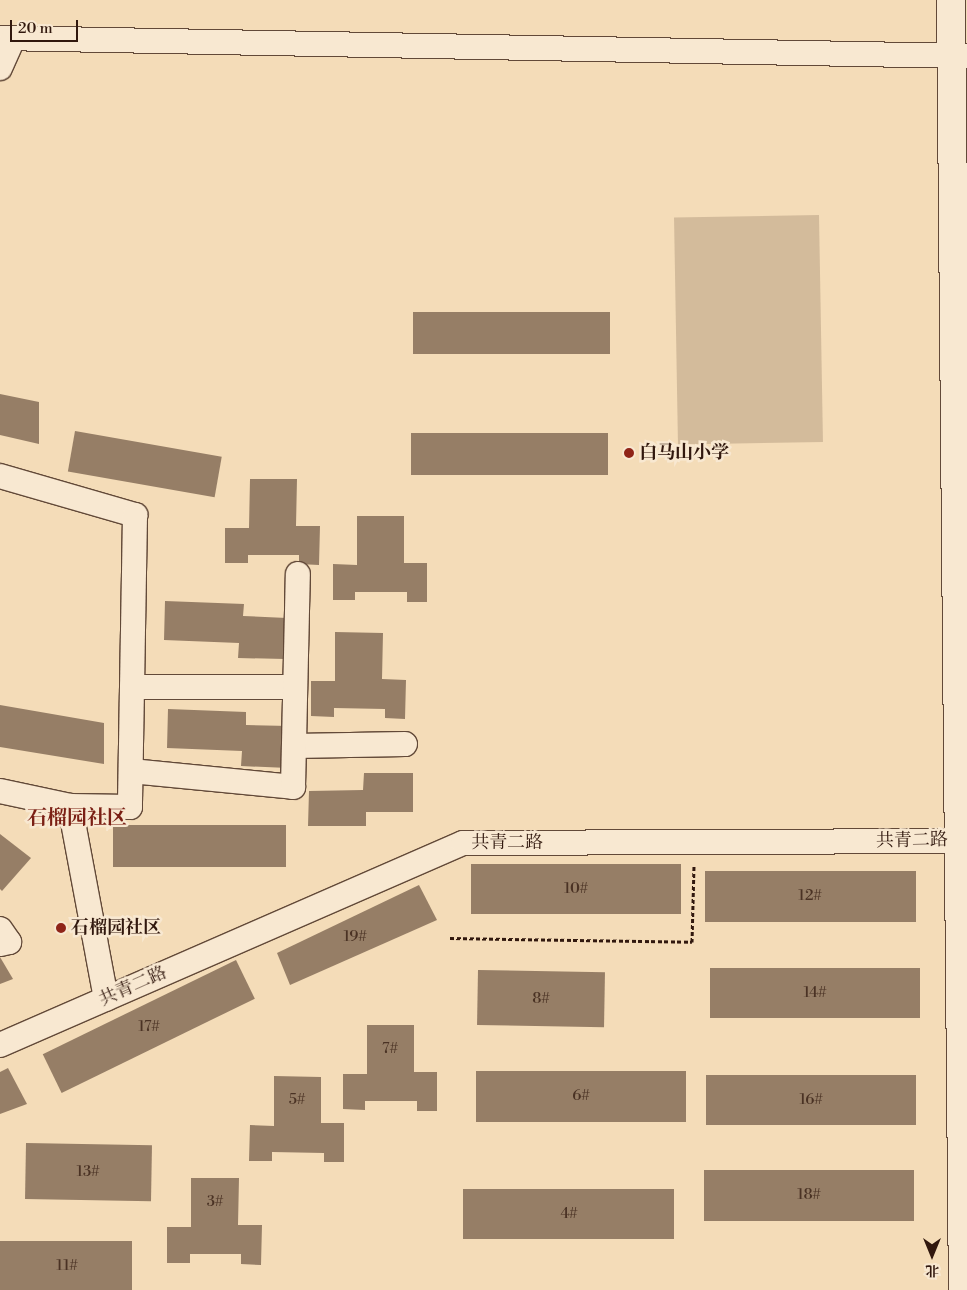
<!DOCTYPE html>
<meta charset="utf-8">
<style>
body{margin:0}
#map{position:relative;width:967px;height:1290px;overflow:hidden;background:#f4dcb8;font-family:"Libre Bodoni","Noto Serif SC",serif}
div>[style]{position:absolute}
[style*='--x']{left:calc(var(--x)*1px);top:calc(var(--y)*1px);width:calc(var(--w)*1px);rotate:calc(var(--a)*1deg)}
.green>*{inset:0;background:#d3bb9b;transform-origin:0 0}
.building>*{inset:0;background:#967e66;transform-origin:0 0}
.path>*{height:3px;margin-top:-1.5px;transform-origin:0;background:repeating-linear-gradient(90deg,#31180e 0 4px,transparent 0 6.5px)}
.roads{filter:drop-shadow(1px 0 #624938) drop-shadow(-1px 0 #624938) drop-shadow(0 1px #624938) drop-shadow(0 -1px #624938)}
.street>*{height:24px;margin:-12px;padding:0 12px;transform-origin:12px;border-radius:12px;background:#f8e8d1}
.secondary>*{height:28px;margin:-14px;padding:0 14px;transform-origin:14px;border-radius:14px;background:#f8e8d1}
.dots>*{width:14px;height:14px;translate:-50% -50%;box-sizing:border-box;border:2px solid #f8e8d1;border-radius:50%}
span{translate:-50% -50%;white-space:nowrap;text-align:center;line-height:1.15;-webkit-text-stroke:5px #f8e8d1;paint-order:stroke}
.number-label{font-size:15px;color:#4a3224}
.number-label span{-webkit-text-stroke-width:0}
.poi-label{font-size:18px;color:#31180e;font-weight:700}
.left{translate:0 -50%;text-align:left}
.street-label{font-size:18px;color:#31180e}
.quarter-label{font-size:20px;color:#7a1f14;font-weight:700}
.north{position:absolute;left:907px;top:1230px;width:50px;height:50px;-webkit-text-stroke:4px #f8e8d1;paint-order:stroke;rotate:180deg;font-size:14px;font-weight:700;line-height:20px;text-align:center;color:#31180e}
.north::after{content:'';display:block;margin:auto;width:18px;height:22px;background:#31180e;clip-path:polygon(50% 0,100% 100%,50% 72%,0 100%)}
.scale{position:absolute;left:10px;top:20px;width:68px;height:22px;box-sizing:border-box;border:2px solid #31180e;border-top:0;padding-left:6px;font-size:15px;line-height:18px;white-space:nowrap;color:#31180e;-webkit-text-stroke:4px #f8e8d1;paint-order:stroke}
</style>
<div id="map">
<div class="green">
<i style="left:819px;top:215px;width:227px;height:145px;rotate:89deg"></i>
</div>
<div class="building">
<i style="left:413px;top:312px;width:197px;height:42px"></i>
<i style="clip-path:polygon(0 394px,39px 402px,39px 444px,0 435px)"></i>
<i style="left:75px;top:431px;width:149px;height:41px;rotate:10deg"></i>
<i style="left:411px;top:433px;width:197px;height:42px"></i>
<i style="clip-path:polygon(250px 479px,297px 479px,296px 526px,320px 526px,319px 565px,299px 564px,299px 555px,248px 555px,248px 563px,225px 563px,225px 528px,249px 528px)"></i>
<i style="clip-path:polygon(357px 516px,404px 516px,404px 563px,427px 563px,427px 602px,407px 602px,407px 592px,355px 592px,355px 600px,333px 600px,333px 564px,357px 565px)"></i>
<i style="clip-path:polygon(165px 601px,244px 604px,243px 616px,287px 618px,285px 659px,238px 658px,239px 643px,164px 640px)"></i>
<i style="clip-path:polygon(335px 632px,383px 633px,382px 679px,406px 680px,405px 719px,385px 718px,385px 709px,334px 708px,334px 717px,311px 716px,311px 681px,335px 681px)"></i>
<i style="clip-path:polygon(0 705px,104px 723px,104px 764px,0 747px)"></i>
<i style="clip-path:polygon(168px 709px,246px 712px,246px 725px,289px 726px,288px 768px,241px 766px,242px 751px,167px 748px)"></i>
<i style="clip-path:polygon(364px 773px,413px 773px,413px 812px,366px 812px,366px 826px,308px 826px,309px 791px,363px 790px)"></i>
<i style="left:286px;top:825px;width:42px;height:173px;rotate:90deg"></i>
<i style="clip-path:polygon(0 834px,31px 858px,2px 891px,0 889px)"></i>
<i style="left:471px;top:864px;width:210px;height:50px"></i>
<i style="left:705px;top:871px;width:211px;height:51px"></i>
<i style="clip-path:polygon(419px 885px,437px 920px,290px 985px,277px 953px)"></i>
<i style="clip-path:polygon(0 957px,13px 979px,0 984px)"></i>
<i style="left:236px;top:960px;width:43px;height:215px;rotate:64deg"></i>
<i style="left:710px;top:968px;width:210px;height:50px"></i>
<i style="left:478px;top:970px;width:127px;height:55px;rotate:1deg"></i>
<i style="clip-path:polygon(367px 1025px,414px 1025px,414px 1072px,437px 1072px,437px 1111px,417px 1111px,417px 1101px,365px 1101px,365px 1110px,343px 1109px,343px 1074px,367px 1074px)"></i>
<i style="clip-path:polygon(8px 1068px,27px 1104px,0 1114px,0 1072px)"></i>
<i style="left:476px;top:1071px;width:210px;height:51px"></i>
<i style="left:706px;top:1075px;width:210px;height:50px"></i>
<i style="clip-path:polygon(274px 1076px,321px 1077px,321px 1123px,344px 1123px,344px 1162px,324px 1162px,324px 1153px,272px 1152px,272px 1161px,249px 1161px,250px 1125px,274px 1126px)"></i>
<i style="left:26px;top:1143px;width:126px;height:56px;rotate:1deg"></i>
<i style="left:704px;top:1170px;width:210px;height:51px"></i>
<i style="clip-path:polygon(191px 1178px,239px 1178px,238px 1225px,262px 1225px,261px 1265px,241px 1264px,241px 1254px,190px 1254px,190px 1263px,167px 1263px,167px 1227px,191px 1227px)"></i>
<i style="left:463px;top:1189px;width:211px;height:50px"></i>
<i style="left:0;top:1241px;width:132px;height:49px"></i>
</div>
<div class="path">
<i style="--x:450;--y:938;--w:242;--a:0.9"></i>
<i style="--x:692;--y:942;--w:77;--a:-88.5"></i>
</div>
<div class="roads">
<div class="street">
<i style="--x:0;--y:38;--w:967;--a:1.07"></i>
<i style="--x:0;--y:68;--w:32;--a:-66"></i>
<i style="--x:0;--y:476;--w:141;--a:16.1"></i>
<i style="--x:135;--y:515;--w:292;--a:91"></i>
<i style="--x:130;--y:807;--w:60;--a:-179"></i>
<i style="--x:132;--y:687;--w:163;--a:0"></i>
<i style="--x:294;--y:746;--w:111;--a:-1"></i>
<i style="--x:131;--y:771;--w:163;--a:5.6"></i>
<i style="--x:293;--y:787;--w:213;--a:-88.7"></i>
<i style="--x:0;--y:791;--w:72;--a:12.1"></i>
<i style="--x:70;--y:806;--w:196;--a:79.4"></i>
<i style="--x:0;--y:929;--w:16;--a:55"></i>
<i style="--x:9;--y:942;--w:9;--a:167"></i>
<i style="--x:0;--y:1045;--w:505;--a:-23.57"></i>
<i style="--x:463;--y:843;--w:504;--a:-0.23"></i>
</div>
<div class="secondary">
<i style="--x:951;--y:0;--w:1290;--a:89.47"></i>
</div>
</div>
<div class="dots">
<i style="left:629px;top:453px;background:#8f2418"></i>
<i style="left:61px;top:928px;background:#8f2418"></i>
</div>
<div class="number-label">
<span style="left:576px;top:889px">10#</span>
<span style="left:810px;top:896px">12#</span>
<span style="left:355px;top:937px">19#</span>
<span style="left:815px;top:993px">14#</span>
<span style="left:541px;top:999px">8#</span>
<span style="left:149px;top:1027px">17#</span>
<span style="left:390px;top:1049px">7#</span>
<span style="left:581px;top:1096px">6#</span>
<span style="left:297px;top:1100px">5#</span>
<span style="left:811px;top:1100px">16#</span>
<span style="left:88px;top:1172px">13#</span>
<span style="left:809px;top:1195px">18#</span>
<span style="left:215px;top:1202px">3#</span>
<span style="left:569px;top:1214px">4#</span>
<span style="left:67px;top:1266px">11#</span>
</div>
<div class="poi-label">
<span class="left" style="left:639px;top:453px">白马山小学</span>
<span class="left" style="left:71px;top:928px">石榴园社区</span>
</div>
<div class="street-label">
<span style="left:912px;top:841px;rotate:-1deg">共青二路</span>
<span style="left:507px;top:843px">共青二路</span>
<span style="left:133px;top:987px;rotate:-24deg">共青二路</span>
</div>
<div class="quarter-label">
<span style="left:77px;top:818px">石榴园社区</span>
</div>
<div class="north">北</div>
<div class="scale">20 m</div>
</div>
